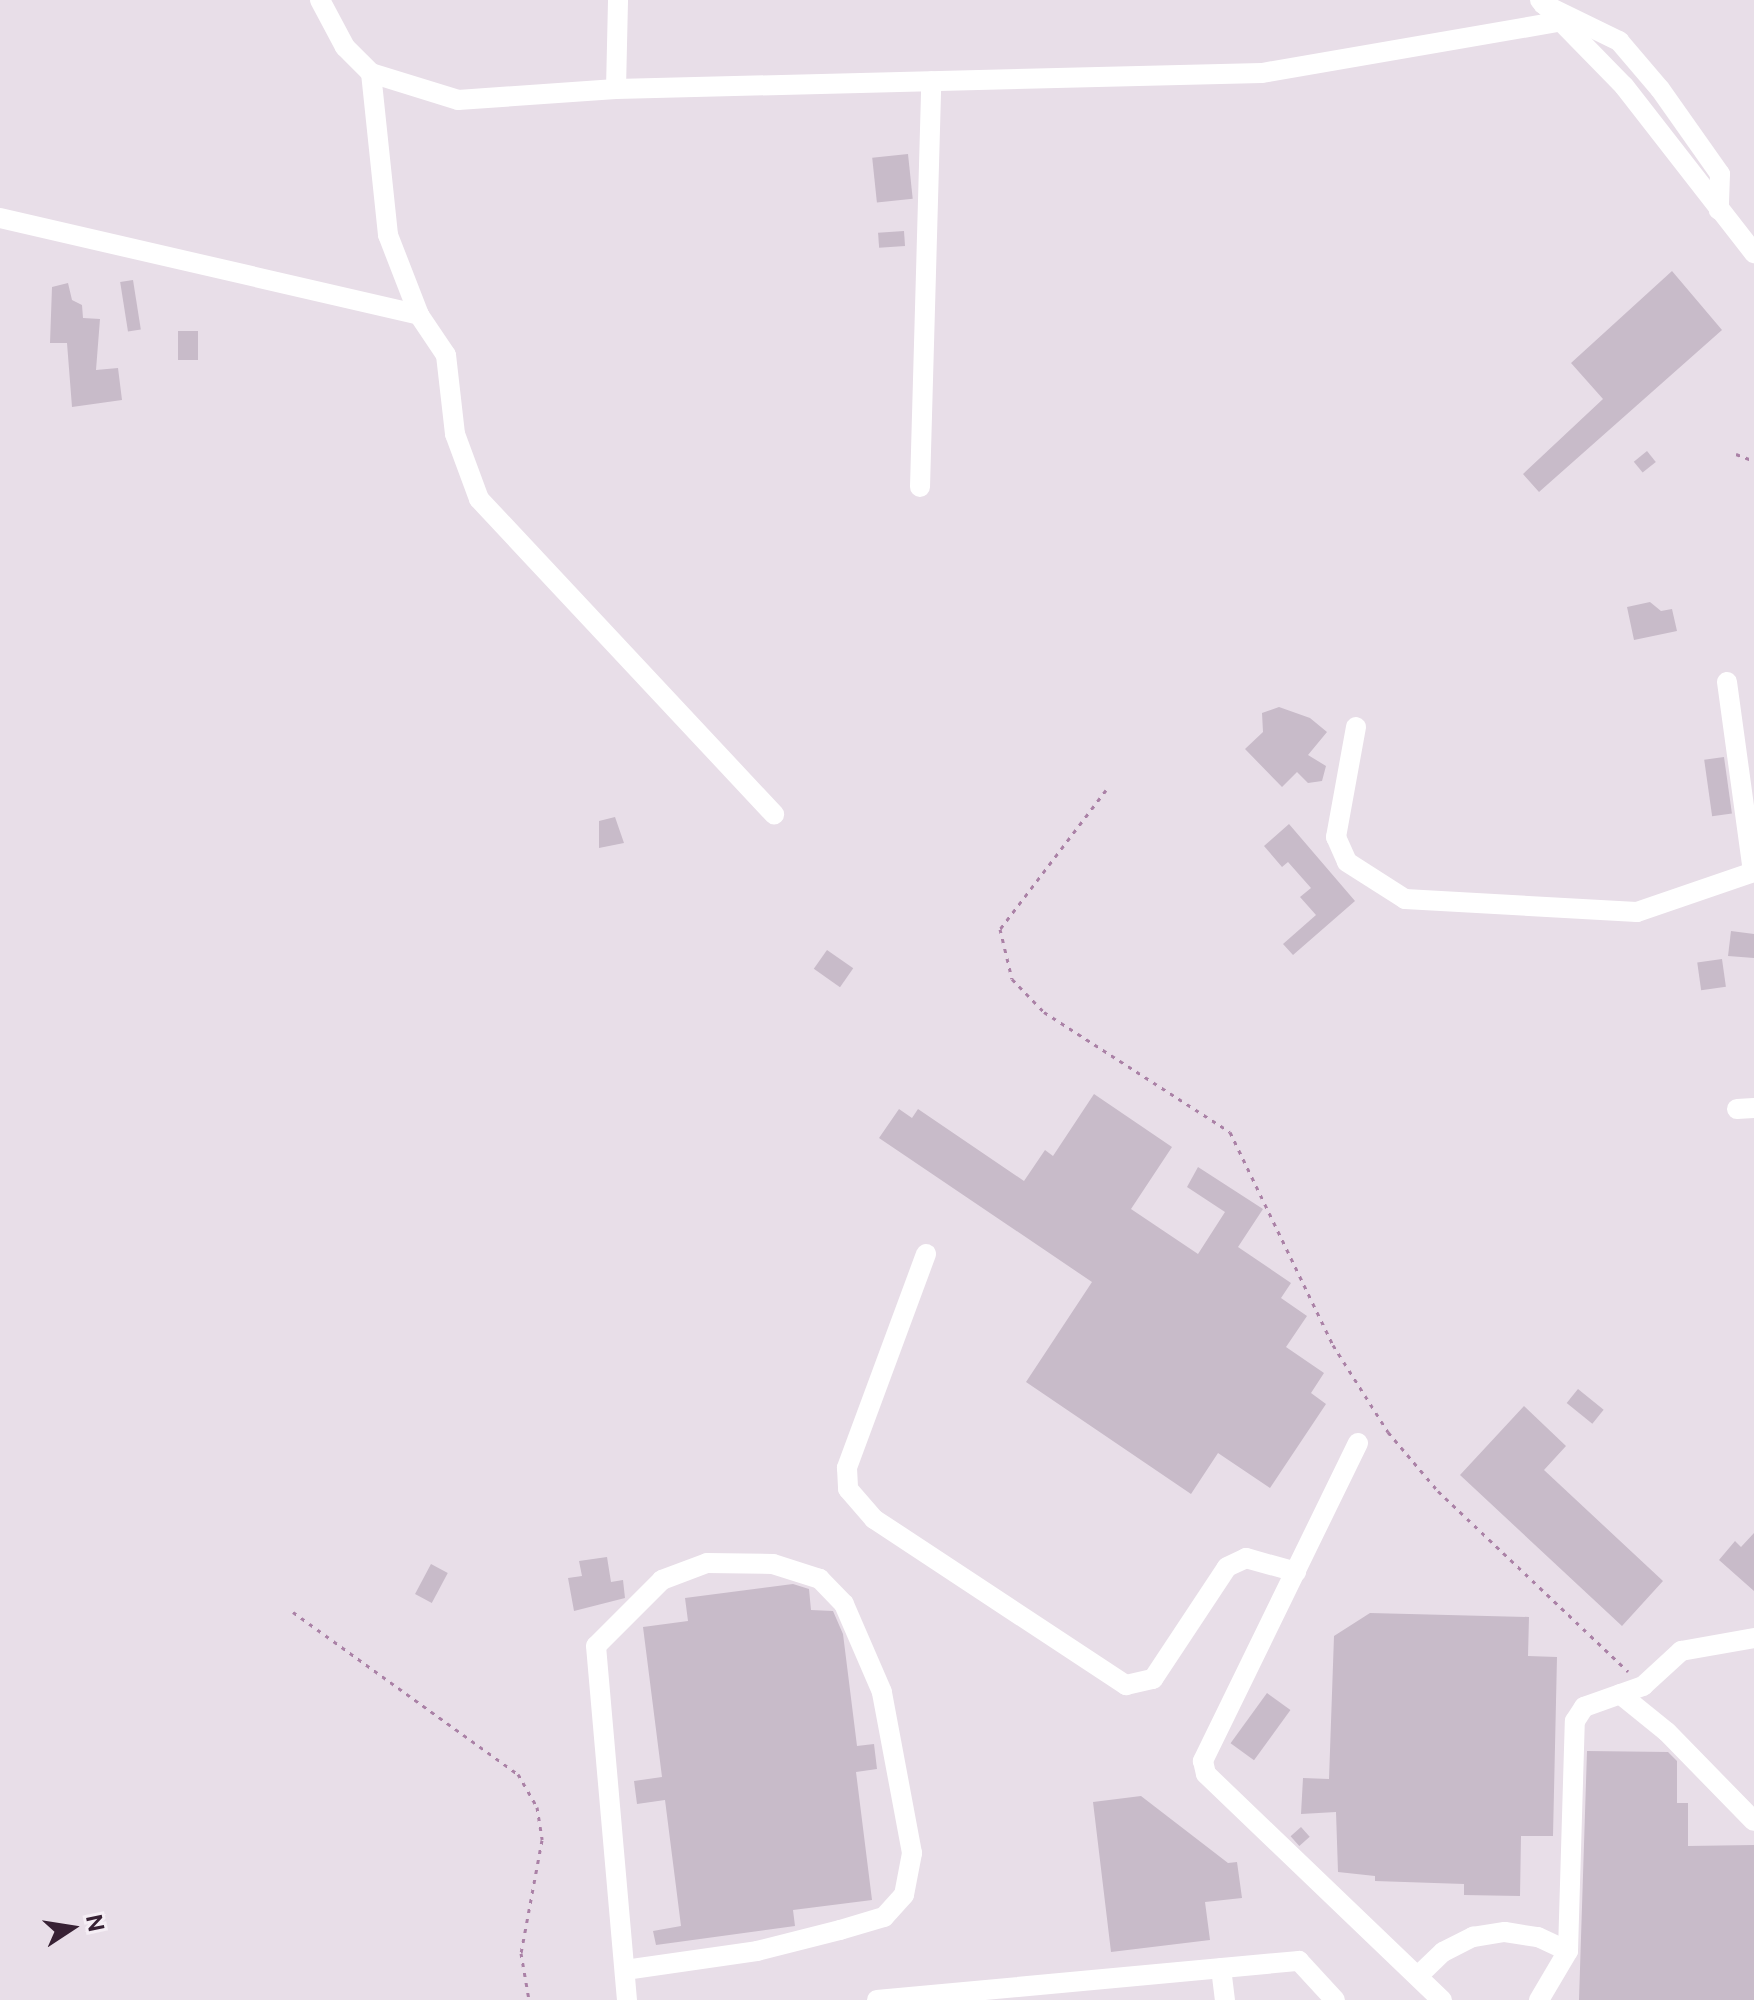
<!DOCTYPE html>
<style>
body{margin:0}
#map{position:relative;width:1754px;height:2000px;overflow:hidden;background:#e8dee8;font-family:"Public Sans",sans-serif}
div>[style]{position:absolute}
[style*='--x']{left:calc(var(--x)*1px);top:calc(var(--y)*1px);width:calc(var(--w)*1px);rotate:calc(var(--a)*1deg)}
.building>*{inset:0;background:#c8bbc9;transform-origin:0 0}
.path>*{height:3px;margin-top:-1.5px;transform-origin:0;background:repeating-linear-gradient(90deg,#aa81a6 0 4px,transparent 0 10px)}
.minor>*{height:20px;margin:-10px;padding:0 10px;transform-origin:10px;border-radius:10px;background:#fff}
span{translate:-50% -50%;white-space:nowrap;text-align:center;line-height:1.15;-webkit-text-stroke:6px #f5eef5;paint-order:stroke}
.north{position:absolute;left:32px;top:1888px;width:80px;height:80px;-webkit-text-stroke:6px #f5eef5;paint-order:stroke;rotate:78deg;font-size:22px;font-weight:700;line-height:32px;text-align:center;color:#372134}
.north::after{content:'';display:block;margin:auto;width:28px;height:36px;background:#372134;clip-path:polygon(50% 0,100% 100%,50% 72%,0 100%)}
</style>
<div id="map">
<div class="building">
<i style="left:908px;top:154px;width:45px;height:36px;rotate:84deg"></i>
<i style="left:904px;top:231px;width:15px;height:26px;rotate:86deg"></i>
<i style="clip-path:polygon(1672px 271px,1722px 330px,1539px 492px,1523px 474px,1603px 399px,1571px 363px)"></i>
<i style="left:133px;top:280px;width:50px;height:13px;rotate:81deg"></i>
<i style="clip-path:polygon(68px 283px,72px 300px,82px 305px,83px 318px,100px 319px,96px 370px,118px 368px,122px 400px,72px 407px,67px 343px,50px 343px,52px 287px)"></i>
<i style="left:178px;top:331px;width:20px;height:29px"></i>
<i style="left:1647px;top:451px;width:14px;height:17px;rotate:51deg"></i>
<i style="clip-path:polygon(1650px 602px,1661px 611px,1672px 609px,1677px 631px,1634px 640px,1627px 607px)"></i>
<i style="clip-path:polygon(1279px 707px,1310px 718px,1327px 732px,1308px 755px,1326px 766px,1322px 781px,1308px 783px,1297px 772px,1282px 787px,1245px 749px,1263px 732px,1262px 713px)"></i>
<i style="left:1724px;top:757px;width:57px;height:20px;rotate:82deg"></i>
<i style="clip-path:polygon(615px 817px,624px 843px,599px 848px,599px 821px)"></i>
<i style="clip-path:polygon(1289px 824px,1355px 901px,1293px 955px,1283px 944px,1316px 915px,1300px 897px,1311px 888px,1288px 862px,1282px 867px,1264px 846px)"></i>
<i style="clip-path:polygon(1731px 931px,1754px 934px,1754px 958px,1728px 956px)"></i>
<i style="left:827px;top:950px;width:32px;height:23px;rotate:35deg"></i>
<i style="left:1722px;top:959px;width:28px;height:25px;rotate:82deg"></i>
<i style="clip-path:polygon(1094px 1094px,1172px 1147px,1131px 1209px,1198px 1254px,1225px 1212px,1187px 1187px,1198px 1167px,1263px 1209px,1238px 1247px,1291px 1283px,1281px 1298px,1307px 1316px,1286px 1347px,1324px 1373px,1311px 1393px,1326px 1404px,1270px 1488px,1218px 1453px,1191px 1494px,1026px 1382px,1092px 1282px,879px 1138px,899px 1109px,912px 1118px,918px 1109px,1024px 1181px,1045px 1150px,1053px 1156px)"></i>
<i style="left:1578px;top:1389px;width:33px;height:18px;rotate:39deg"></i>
<i style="clip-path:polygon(1524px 1406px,1566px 1446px,1544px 1470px,1663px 1581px,1622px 1626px,1460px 1475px)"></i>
<i style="clip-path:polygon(1754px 1533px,1754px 1591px,1719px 1560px,1735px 1541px,1741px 1547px)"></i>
<i style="clip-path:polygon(607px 1557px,611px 1582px,623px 1580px,625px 1598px,574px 1611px,568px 1578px,582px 1576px,579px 1561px)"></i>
<i style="left:431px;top:1564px;width:19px;height:34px;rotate:28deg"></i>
<i style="clip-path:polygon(793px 1584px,809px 1589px,811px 1610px,833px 1611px,843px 1634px,857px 1746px,874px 1744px,877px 1769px,856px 1772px,872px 1900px,793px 1910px,795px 1926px,656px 1945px,653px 1931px,681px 1926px,665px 1800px,637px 1804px,634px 1781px,662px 1777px,643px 1627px,688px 1621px,685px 1598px)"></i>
<i style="clip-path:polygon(1370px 1613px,1529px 1617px,1528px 1656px,1557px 1657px,1553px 1836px,1521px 1836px,1520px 1896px,1464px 1895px,1464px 1884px,1375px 1881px,1375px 1876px,1338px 1872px,1336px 1812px,1301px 1814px,1303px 1778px,1329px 1779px,1334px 1636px)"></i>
<i style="left:1267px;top:1693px;width:29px;height:62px;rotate:36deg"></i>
<i style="clip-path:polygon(1587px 1751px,1668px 1752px,1677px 1761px,1677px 1803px,1688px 1803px,1688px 1846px,1754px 1845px,1754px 2000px,1579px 2000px)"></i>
<i style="clip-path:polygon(1141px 1796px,1228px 1863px,1237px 1862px,1242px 1898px,1205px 1902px,1210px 1940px,1111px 1952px,1093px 1802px)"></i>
<i style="left:1301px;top:1827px;width:13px;height:14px;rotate:48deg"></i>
</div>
<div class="path">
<i style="--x:1736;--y:454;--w:19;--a:21"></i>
<i style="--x:1106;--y:790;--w:175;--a:127.3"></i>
<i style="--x:1000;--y:929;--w:51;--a:76.5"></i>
<i style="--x:1012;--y:979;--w:46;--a:45.9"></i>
<i style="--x:1044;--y:1012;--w:221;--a:32.8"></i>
<i style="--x:1230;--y:1132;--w:237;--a:64.2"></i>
<i style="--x:1333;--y:1345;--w:103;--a:57.7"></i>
<i style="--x:1388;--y:1432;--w:77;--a:49.7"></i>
<i style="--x:1438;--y:1491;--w:262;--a:43.5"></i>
<i style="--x:293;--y:1612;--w:277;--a:35.8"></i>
<i style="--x:518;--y:1774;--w:38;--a:60"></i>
<i style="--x:537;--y:1807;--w:33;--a:81"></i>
<i style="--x:542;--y:1840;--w:115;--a:100.5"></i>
<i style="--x:521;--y:1953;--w:48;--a:80.3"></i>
</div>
<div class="minor">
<i style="--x:320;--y:0;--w:53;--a:62"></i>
<i style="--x:345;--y:47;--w:37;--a:45"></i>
<i style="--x:371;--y:73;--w:91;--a:17.2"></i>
<i style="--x:458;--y:100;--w:158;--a:-4"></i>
<i style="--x:616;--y:89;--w:646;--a:-1.42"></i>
<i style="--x:1262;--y:73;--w:300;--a:-9.8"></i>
<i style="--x:1540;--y:0;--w:120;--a:45.7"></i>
<i style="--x:1624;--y:86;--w:212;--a:52.1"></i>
<i style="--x:1543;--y:4;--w:85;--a:26"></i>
<i style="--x:1619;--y:41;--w:63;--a:49.5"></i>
<i style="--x:1660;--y:89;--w:104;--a:54.8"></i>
<i style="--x:1720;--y:174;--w:36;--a:92"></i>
<i style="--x:371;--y:73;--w:163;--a:84"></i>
<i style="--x:388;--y:235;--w:86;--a:68.8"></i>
<i style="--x:419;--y:315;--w:48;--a:56"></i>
<i style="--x:446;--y:355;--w:80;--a:83.5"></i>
<i style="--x:455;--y:434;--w:69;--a:69.7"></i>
<i style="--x:479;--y:499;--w:432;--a:46.9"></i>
<i style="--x:616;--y:89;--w:89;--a:-88.7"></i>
<i style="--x:0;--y:218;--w:430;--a:13"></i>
<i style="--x:920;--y:487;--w:406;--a:-88.4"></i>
<i style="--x:1727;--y:682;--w:192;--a:82.2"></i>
<i style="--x:1356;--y:727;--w:112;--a:100.3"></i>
<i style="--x:1336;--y:837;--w:27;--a:66"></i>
<i style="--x:1347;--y:862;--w:69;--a:32.5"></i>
<i style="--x:1405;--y:899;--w:232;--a:3.2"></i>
<i style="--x:1637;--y:912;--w:124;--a:-18.9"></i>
<i style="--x:1737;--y:1109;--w:17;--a:-3"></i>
<i style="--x:926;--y:1254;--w:228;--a:110.3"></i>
<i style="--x:847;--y:1468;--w:21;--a:87"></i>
<i style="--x:848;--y:1489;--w:40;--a:49"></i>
<i style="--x:874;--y:1519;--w:302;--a:33.4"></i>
<i style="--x:1126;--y:1685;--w:28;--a:-13"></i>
<i style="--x:1153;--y:1679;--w:134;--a:-56.5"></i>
<i style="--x:1227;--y:1567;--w:21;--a:-25"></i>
<i style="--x:1246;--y:1558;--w:52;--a:15.6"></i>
<i style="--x:1358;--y:1443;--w:354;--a:116"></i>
<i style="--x:1203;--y:1761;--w:13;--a:77"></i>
<i style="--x:1206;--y:1774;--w:327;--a:43.8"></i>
<i style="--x:1620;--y:1694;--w:60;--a:39"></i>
<i style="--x:1667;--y:1732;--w:124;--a:45.7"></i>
<i style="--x:1221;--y:1968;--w:32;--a:83"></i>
<i style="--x:625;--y:1970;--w:133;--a:-8.2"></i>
<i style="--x:757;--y:1951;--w:86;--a:-14.2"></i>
<i style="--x:840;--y:1930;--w:46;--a:-16.5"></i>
<i style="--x:884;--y:1917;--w:30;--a:-48"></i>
<i style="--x:904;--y:1895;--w:43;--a:-79.2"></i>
<i style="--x:912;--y:1853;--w:164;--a:-100.6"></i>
<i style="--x:882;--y:1692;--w:96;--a:-113.4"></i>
<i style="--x:844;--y:1604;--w:35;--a:-134"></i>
<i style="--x:820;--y:1579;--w:49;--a:-162.3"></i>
<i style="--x:773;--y:1564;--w:66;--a:-179.1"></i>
<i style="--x:707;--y:1563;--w:48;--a:159.3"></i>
<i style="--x:662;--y:1580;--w:93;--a:135"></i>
<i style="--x:596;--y:1646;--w:355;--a:85"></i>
<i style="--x:1419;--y:1975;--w:33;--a:-44"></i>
<i style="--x:1443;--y:1952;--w:34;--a:-27"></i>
<i style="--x:1473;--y:1937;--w:32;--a:-9"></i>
<i style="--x:1505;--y:1932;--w:33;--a:9"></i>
<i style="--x:1538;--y:1937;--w:33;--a:25"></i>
<i style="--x:877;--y:2000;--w:424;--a:-5.3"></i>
<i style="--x:1299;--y:1961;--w:53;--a:47.3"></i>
<i style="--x:1539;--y:2000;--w:57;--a:-59.4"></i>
<i style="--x:1568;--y:1951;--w:230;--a:-88.3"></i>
<i style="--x:1575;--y:1721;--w:17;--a:-57"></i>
<i style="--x:1584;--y:1707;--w:63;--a:-19.6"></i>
<i style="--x:1643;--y:1686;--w:52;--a:-42.6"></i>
<i style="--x:1681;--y:1651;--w:74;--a:-10.1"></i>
</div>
<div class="north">N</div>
</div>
